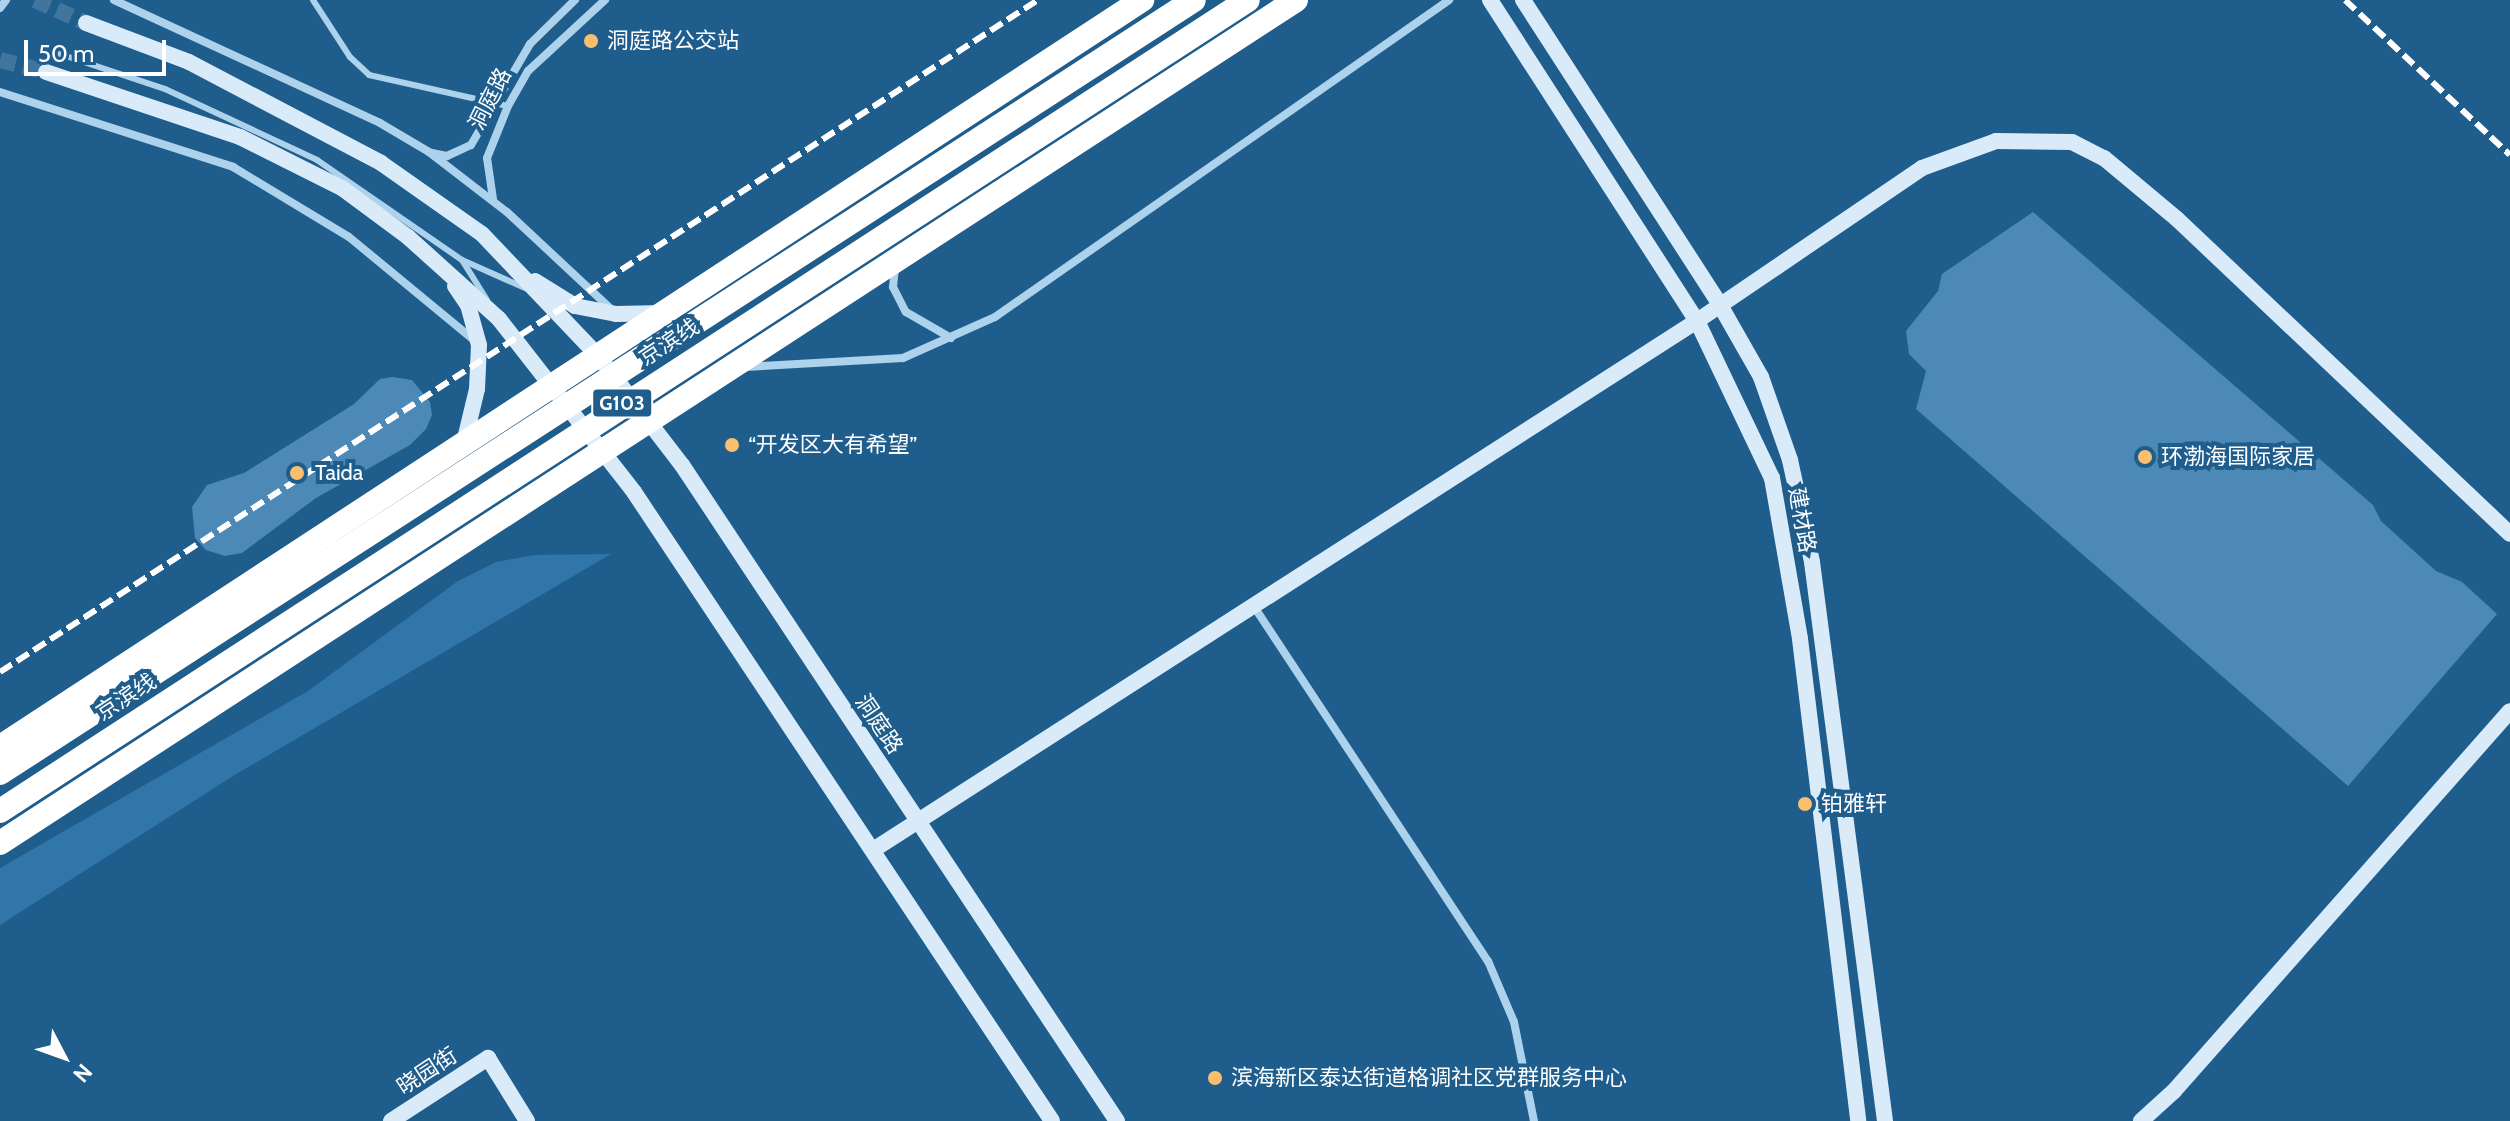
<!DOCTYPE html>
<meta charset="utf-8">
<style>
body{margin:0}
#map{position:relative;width:2510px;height:1121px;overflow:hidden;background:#1f5d8d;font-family:Cabin,"Noto Sans SC",sans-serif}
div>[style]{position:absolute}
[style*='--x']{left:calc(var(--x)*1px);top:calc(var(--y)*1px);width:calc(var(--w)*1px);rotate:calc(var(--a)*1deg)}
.green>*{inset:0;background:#3076a8}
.building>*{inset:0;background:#4c89b6}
.secondary-tunnel>*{height:16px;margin-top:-8px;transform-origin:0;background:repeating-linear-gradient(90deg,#41759e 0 16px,transparent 0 24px)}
.lane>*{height:6px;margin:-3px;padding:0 3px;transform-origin:3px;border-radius:3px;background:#add2ec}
.street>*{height:8px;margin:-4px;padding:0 4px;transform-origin:4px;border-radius:4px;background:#add2ec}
.secondary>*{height:16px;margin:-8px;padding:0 8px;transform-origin:8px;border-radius:8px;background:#d9ebf9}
.highway>*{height:24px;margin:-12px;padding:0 12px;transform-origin:12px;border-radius:12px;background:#fff}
.rail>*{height:6px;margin-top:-3px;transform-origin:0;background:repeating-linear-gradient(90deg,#fff 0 14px,transparent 0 20px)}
.dots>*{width:22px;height:22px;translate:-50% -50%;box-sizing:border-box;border:4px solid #1f5d8d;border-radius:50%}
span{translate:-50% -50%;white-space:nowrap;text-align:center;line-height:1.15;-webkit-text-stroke:8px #1f5d8d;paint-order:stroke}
.shield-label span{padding:2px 6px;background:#1f5d8d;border:2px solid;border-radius:6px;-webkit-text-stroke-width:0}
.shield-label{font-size:20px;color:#fff;font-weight:700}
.poi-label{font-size:22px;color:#fff}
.left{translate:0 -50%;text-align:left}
.street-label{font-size:22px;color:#fff}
.north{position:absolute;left:24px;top:1017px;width:80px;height:80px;-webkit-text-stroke:6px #1f5d8d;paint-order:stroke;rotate:131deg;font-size:22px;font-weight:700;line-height:32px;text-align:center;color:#fff}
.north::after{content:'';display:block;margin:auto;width:28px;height:36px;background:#fff;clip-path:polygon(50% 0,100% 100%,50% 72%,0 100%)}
.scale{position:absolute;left:24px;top:40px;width:142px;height:36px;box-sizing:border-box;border:4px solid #fff;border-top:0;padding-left:10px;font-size:24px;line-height:28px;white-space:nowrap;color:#fff;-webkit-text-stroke:6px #1f5d8d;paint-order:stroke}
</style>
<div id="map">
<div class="green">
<i style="clip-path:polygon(611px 554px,233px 776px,0 925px,0 868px,308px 691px,458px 581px,496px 562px,535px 555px)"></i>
</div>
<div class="building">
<i style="clip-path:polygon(2033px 212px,2373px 505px,2381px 521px,2436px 571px,2462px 582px,2497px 614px,2348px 786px,1916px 409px,1926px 371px,1909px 354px,1906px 331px,1938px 291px,1942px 274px)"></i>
<i style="clip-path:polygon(393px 377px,412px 380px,430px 402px,432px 415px,426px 429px,410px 445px,316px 498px,242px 553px,225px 556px,206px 550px,195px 538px,192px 507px,207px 485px,244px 473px,354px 404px,380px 379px)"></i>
</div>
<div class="secondary-tunnel">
<i style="--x:35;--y:0;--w:56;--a:24.3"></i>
<i style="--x:0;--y:60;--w:48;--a:14.6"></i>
</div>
<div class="lane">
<i style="--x:313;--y:0;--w:68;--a:57"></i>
<i style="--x:350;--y:57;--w:26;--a:43"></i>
<i style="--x:369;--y:75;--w:142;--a:12.6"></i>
<i style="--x:60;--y:54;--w:111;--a:18.4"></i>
<i style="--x:165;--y:89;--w:168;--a:25"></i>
<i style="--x:317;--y:160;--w:176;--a:34.6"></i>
<i style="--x:487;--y:300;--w:47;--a:-122"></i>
<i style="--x:462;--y:260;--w:69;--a:24"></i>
</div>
<div class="street">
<i style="--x:114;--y:0;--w:293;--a:24.8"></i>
<i style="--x:380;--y:123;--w:57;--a:30.6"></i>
<i style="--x:429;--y:152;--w:98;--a:37.6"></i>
<i style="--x:507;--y:212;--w:144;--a:43"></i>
<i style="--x:0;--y:8;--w:10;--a:-53"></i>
<i style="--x:0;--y:92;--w:245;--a:17.8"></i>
<i style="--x:233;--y:167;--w:135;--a:31.1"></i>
<i style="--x:349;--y:237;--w:162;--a:39.5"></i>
<i style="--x:432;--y:153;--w:15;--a:11"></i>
<i style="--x:447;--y:156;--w:26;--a:-25"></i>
<i style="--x:471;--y:145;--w:117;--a:-59.7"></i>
<i style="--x:530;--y:44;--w:63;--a:-44.4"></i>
<i style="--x:493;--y:199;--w:41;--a:-98.3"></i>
<i style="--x:487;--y:158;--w:56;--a:-68"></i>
<i style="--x:508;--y:106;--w:40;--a:-60.3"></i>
<i style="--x:528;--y:71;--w:105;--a:-42.7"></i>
<i style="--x:895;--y:268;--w:19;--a:96"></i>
<i style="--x:893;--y:287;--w:28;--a:63"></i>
<i style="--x:906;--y:312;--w:52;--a:30"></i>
<i style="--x:746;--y:367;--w:157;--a:-3.3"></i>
<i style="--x:903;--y:358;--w:101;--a:-24"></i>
<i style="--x:995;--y:317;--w:554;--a:-34.92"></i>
<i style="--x:1253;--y:605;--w:427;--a:56.6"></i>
<i style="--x:1488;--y:961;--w:66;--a:66.9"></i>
<i style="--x:1514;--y:1022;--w:101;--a:78.6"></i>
</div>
<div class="secondary">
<i style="--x:1490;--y:0;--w:382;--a:57.2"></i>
<i style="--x:1697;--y:321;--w:174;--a:64.5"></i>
<i style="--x:1772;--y:478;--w:163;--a:80.1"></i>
<i style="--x:1800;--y:639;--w:485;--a:83.1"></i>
<i style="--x:1523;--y:0;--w:363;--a:57.1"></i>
<i style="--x:1720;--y:305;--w:83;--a:60.3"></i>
<i style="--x:1761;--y:377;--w:88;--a:70.7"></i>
<i style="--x:1790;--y:460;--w:104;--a:77.8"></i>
<i style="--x:1812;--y:562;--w:564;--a:82.56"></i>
<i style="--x:86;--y:23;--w:110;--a:20.7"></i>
<i style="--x:189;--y:62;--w:217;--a:27.7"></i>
<i style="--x:381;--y:163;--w:123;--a:35.1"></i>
<i style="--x:482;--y:234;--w:170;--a:46.4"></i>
<i style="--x:599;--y:357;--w:136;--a:52.5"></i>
<i style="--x:682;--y:465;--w:787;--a:56.45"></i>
<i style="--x:46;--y:72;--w:205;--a:18.5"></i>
<i style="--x:240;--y:137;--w:114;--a:26.6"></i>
<i style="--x:342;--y:188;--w:82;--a:36.6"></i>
<i style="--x:408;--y:237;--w:122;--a:42"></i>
<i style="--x:499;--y:319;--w:219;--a:52"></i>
<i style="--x:634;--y:492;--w:755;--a:56.39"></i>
<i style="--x:535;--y:281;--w:47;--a:32"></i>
<i style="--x:575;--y:306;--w:42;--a:11"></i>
<i style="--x:616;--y:314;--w:48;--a:-1.2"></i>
<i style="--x:455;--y:286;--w:23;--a:56"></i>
<i style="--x:468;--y:305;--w:41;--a:74.6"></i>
<i style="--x:479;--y:345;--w:44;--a:92.6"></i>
<i style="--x:477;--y:389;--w:51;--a:103.5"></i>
<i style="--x:873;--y:850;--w:979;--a:-32.7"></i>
<i style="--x:1697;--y:321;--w:272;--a:-34.2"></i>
<i style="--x:1922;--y:168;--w:79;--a:-20"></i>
<i style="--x:1996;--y:141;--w:76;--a:0.8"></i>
<i style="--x:2072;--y:142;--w:36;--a:27"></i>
<i style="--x:2104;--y:158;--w:95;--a:39.9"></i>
<i style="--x:2177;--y:219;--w:458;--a:43.4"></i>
<i style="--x:391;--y:1121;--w:116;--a:-33"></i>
<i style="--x:488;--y:1058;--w:74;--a:58.2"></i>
<i style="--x:2141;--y:1121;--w:45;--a:-42.3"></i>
<i style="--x:2174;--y:1091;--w:507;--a:-48.52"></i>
</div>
<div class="highway">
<i style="--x:0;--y:747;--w:1365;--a:-33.19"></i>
<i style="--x:0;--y:773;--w:1422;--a:-32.92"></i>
<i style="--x:0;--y:811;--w:1488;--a:-33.02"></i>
<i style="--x:0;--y:843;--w:1546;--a:-33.04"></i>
</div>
<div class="rail">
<i style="--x:2345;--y:0;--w:226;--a:43.2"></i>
<i style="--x:0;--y:672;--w:1237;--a:-32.92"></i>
</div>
<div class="dots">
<i style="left:591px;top:41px;background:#fabf6d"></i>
<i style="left:732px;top:445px;background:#fabf6d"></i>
<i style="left:2145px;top:457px;background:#fabf6d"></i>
<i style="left:297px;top:473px;background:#fabf6d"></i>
<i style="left:1805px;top:804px;background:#fabf6d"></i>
<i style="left:1215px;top:1078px;background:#fabf6d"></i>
</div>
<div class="shield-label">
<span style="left:622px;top:403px">G103</span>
</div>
<div class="poi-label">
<span class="left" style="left:607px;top:41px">洞庭路公交站</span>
<span class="left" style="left:748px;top:445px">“开发区大有希望”</span>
<span class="left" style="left:2161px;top:457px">环渤海国际家居</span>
<span class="left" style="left:315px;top:473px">Taida</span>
<span class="left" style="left:1821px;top:804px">铂雅轩</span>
<span class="left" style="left:1231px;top:1078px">滨海新区泰达街道格调社区党群服务中心</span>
</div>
<div class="street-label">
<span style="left:490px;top:99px;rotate:-63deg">洞庭路</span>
<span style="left:669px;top:342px;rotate:-33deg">京滨线</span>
<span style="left:1802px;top:520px;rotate:80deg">建材路</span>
<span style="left:126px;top:697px;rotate:-33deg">京滨线</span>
<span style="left:879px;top:724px;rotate:56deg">洞庭路</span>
<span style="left:427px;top:1071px;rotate:-33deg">晓园街</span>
</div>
<div class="north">N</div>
<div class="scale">50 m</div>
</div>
